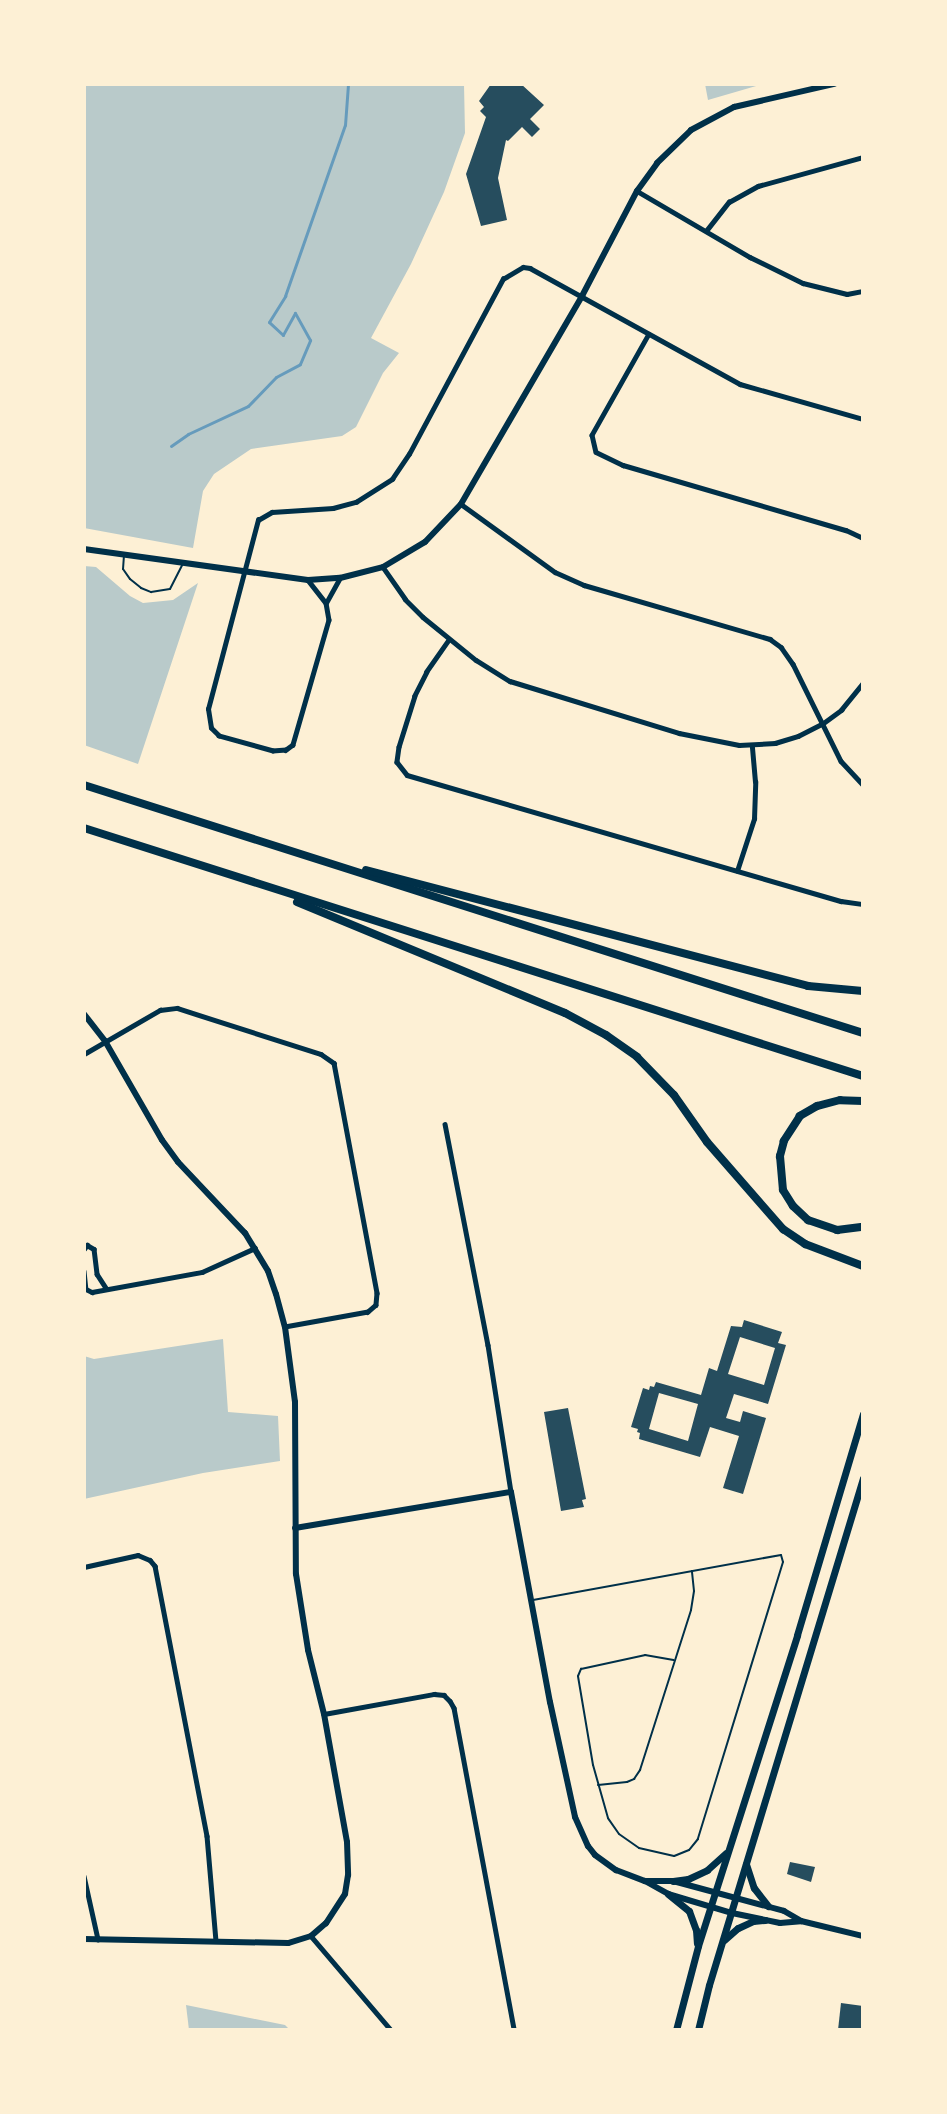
<!DOCTYPE html>
<style>
body{margin:0}
#map{position:relative;width:947px;height:2114px;overflow:hidden;background:#fdf0d5;font-family:"Archivo Narrow",sans-serif}
div>[style]{position:absolute}
[style*='--x']{left:calc(var(--x)*1px);top:calc(var(--y)*1px);width:calc(var(--w)*1px);rotate:calc(var(--a)*1deg)}
.green>*{inset:0;background:#b9caca}
.stream>*{height:3px;margin:-1.5px;padding:0 1.5px;transform-origin:1.5px;border-radius:1.5px;background:#669bbc}
.building>*{inset:0;background:#264d5e}
.service>*{height:2px;margin:-1px;padding:0 1px;transform-origin:1px;border-radius:1px;background:#003049}
.minor>*{height:4.5px;margin:-2.25px;padding:0 2.25px;transform-origin:2.25px;border-radius:2.25px;background:#003049}
.tertiary>*{height:6px;margin:-3px;padding:0 3px;transform-origin:3px;border-radius:3px;background:#003049}
.secondary>*{height:7px;margin:-3.5px;padding:0 3.5px;transform-origin:3.5px;border-radius:3.5px;background:#003049}
.motorway>*{height:8px;margin:-4px;padding:0 4px;transform-origin:4px;border-radius:4px;background:#003049}
span{translate:-50% -50%;white-space:nowrap;text-align:center;line-height:1.15;-webkit-text-stroke:4.5px #fdf0d5;paint-order:stroke}
.frame{position:absolute;inset:0;border:86px solid #fdf0d5;pointer-events:none}
</style>
<div id="map">
<div class="green">
<i style="clip-path:polygon(84px 84px,464px 84px,465px 133px,444px 192px,411px 264px,371px 338px,399px 353px,383px 373px,356px 427px,342px 436px,251px 449px,214px 474px,203px 491px,193px 548px,84px 528px)"></i>
<i style="clip-path:polygon(705px 84px,763px 84px,708px 100px)"></i>
<i style="clip-path:polygon(84px 566px,96px 567px,130px 596px,143px 603px,173px 600px,198px 583px,138px 764px,84px 745px)"></i>
<i style="clip-path:polygon(223px 1339px,228px 1412px,278px 1416px,280px 1461px,203px 1473px,84px 1499px,84px 1356px,94px 1359px)"></i>
<i style="clip-path:polygon(186px 2005px,285px 2025px,290px 2030px,189px 2030px)"></i>
</div>
<div class="stream">
<i style="--x:171;--y:446;--w:21;--a:-35"></i>
<i style="--x:188;--y:434;--w:66;--a:-25"></i>
<i style="--x:248;--y:406;--w:40;--a:-46"></i>
<i style="--x:276;--y:377;--w:27;--a:-28"></i>
<i style="--x:300;--y:364;--w:26;--a:-67"></i>
<i style="--x:310;--y:340;--w:31;--a:-119"></i>
<i style="--x:295;--y:313;--w:25;--a:119"></i>
<i style="--x:283;--y:335;--w:19;--a:-137"></i>
<i style="--x:269;--y:322;--w:31;--a:-58"></i>
<i style="--x:285;--y:296;--w:181;--a:-70.7"></i>
<i style="--x:345;--y:125;--w:41;--a:-85.8"></i>
</div>
<div class="building">
<i style="clip-path:polygon(491px 84px,521px 84px,544px 105px,530px 119px,540px 129px,532px 137px,522px 127px,508px 141px,506px 140px,498px 178px,507px 220px,481px 226px,466px 174px,486px 117px,480px 111px,484px 107px,479px 101px)"></i>
<i style="clip-path:polygon(evenodd,744px 1320px,782px 1332px,778px 1343px,786px 1345px,768px 1404px,734px 1394px,726px 1418px,740px 1422px,743px 1411px,766px 1418px,743px 1494px,723px 1488px,739px 1436px,710px 1427px,700px 1457px,639px 1439px,640px 1433px,637px 1432px,638px 1429px,631px 1427px,643px 1388px,649px 1390px,650px 1386px,654px 1387px,656px 1382px,701px 1395px,709px 1368px,717px 1371px,731px 1326px,742px 1327px,744px 1320px,740px 1337px,775px 1348px,764px 1385px,728px 1374px,740px 1337px,744px 1320px,659px 1393px,698px 1404px,688px 1441px,649px 1429px,659px 1393px)"></i>
<i style="clip-path:polygon(568px 1408px,586px 1499px,582px 1500px,584px 1507px,561px 1511px,544px 1412px)"></i>
<i style="clip-path:polygon(790px 1862px,815px 1867px,811px 1882px,787px 1874px)"></i>
<i style="clip-path:polygon(841px 2003px,863px 2006px,863px 2030px,838px 2030px)"></i>
</div>
<div class="service">
<i style="--x:124;--y:555;--w:14;--a:94"></i>
<i style="--x:123;--y:569;--w:12;--a:55"></i>
<i style="--x:130;--y:579;--w:14;--a:39"></i>
<i style="--x:141;--y:588;--w:11;--a:22"></i>
<i style="--x:151;--y:592;--w:19;--a:-9"></i>
<i style="--x:170;--y:589;--w:28;--a:-63"></i>
<i style="--x:533;--y:1600;--w:252;--a:-10.3"></i>
<i style="--x:781;--y:1555;--w:7;--a:74"></i>
<i style="--x:783;--y:1562;--w:290;--a:107.1"></i>
<i style="--x:698;--y:1839;--w:14;--a:129"></i>
<i style="--x:689;--y:1850;--w:16;--a:158"></i>
<i style="--x:674;--y:1856;--w:36;--a:-167"></i>
<i style="--x:639;--y:1848;--w:24;--a:-145"></i>
<i style="--x:619;--y:1834;--w:19;--a:-125"></i>
<i style="--x:608;--y:1818;--w:55;--a:-105.8"></i>
<i style="--x:593;--y:1765;--w:90;--a:-99.6"></i>
<i style="--x:578;--y:1676;--w:8;--a:-67"></i>
<i style="--x:581;--y:1669;--w:66;--a:-12.3"></i>
<i style="--x:645;--y:1655;--w:29;--a:10"></i>
<i style="--x:598;--y:1785;--w:29;--a:-6"></i>
<i style="--x:627;--y:1782;--w:8;--a:-23"></i>
<i style="--x:634;--y:1779;--w:11;--a:-56"></i>
<i style="--x:640;--y:1770;--w:168;--a:-72.3"></i>
<i style="--x:691;--y:1610;--w:19;--a:-81"></i>
<i style="--x:694;--y:1591;--w:20;--a:-96"></i>
</div>
<div class="minor">
<i style="--x:637;--y:191;--w:131;--a:30.3"></i>
<i style="--x:750;--y:257;--w:59;--a:26.1"></i>
<i style="--x:803;--y:283;--w:45;--a:14"></i>
<i style="--x:847;--y:294;--w:16;--a:-11"></i>
<i style="--x:706;--y:231;--w:37;--a:-52"></i>
<i style="--x:729;--y:202;--w:33;--a:-29"></i>
<i style="--x:758;--y:186;--w:109;--a:-15.4"></i>
<i style="--x:649;--y:334;--w:116;--a:119.4"></i>
<i style="--x:592;--y:435;--w:17;--a:77"></i>
<i style="--x:596;--y:452;--w:30;--a:26"></i>
<i style="--x:623;--y:465;--w:232;--a:16.3"></i>
<i style="--x:846;--y:530;--w:19;--a:25"></i>
<i style="--x:461;--y:504;--w:116;--a:35.9"></i>
<i style="--x:555;--y:572;--w:32;--a:24"></i>
<i style="--x:584;--y:585;--w:194;--a:16.2"></i>
<i style="--x:770;--y:639;--w:14;--a:36"></i>
<i style="--x:781;--y:647;--w:21;--a:55"></i>
<i style="--x:793;--y:664;--w:108;--a:63.7"></i>
<i style="--x:841;--y:761;--w:33;--a:47"></i>
<i style="--x:383;--y:567;--w:39;--a:55"></i>
<i style="--x:405;--y:599;--w:25;--a:45"></i>
<i style="--x:423;--y:617;--w:68;--a:39.1"></i>
<i style="--x:476;--y:660;--w:40;--a:32"></i>
<i style="--x:510;--y:681;--w:177;--a:17.1"></i>
<i style="--x:679;--y:733;--w:61;--a:11.3"></i>
<i style="--x:739;--y:745;--w:36;--a:-3"></i>
<i style="--x:775;--y:743;--w:24;--a:-17"></i>
<i style="--x:798;--y:736;--w:27;--a:-27"></i>
<i style="--x:822;--y:724;--w:24;--a:-36"></i>
<i style="--x:841;--y:710;--w:35;--a:-51"></i>
<i style="--x:308;--y:580;--w:29;--a:52"></i>
<i style="--x:326;--y:603;--w:17;--a:80"></i>
<i style="--x:329;--y:620;--w:130;--a:106.1"></i>
<i style="--x:293;--y:745;--w:9;--a:144"></i>
<i style="--x:286;--y:750;--w:13;--a:176"></i>
<i style="--x:273;--y:751;--w:56;--a:-164.5"></i>
<i style="--x:219;--y:736;--w:11;--a:-135"></i>
<i style="--x:211;--y:728;--w:19;--a:-99"></i>
<i style="--x:208;--y:709;--w:196;--a:-75.2"></i>
<i style="--x:258;--y:520;--w:16;--a:-30"></i>
<i style="--x:272;--y:512;--w:61;--a:-3.8"></i>
<i style="--x:333;--y:508;--w:24;--a:-15"></i>
<i style="--x:356;--y:502;--w:43;--a:-32.6"></i>
<i style="--x:392;--y:479;--w:30;--a:-56"></i>
<i style="--x:409;--y:454;--w:199;--a:-61.8"></i>
<i style="--x:503;--y:279;--w:23;--a:-31"></i>
<i style="--x:523;--y:267;--w:7;--a:8"></i>
<i style="--x:530;--y:268;--w:240;--a:28.9"></i>
<i style="--x:740;--y:384;--w:128;--a:15.9"></i>
<i style="--x:326;--y:603;--w:29;--a:-61"></i>
<i style="--x:449;--y:640;--w:39;--a:125"></i>
<i style="--x:427;--y:672;--w:27;--a:117"></i>
<i style="--x:415;--y:696;--w:53;--a:107.4"></i>
<i style="--x:399;--y:747;--w:15;--a:98"></i>
<i style="--x:397;--y:762;--w:16;--a:52"></i>
<i style="--x:407;--y:775;--w:452;--a:16.2"></i>
<i style="--x:841;--y:901;--w:22;--a:8"></i>
<i style="--x:737;--y:871;--w:55;--a:-71.9"></i>
<i style="--x:754;--y:819;--w:37;--a:-88"></i>
<i style="--x:755;--y:782;--w:36;--a:-95"></i>
<i style="--x:84;--y:1054;--w:88;--a:-30.1"></i>
<i style="--x:160;--y:1010;--w:17;--a:-7"></i>
<i style="--x:177;--y:1008;--w:151;--a:17.7"></i>
<i style="--x:321;--y:1054;--w:16;--a:35"></i>
<i style="--x:334;--y:1063;--w:234;--a:79.4"></i>
<i style="--x:377;--y:1293;--w:12;--a:95"></i>
<i style="--x:376;--y:1305;--w:11;--a:139"></i>
<i style="--x:368;--y:1312;--w:84;--a:169.8"></i>
<i style="--x:445;--y:1124;--w:225;--a:79"></i>
<i style="--x:488;--y:1345;--w:149;--a:81.1"></i>
<i style="--x:84;--y:1249;--w:5;--a:-53"></i>
<i style="--x:87;--y:1245;--w:8;--a:30"></i>
<i style="--x:94;--y:1249;--w:25;--a:83"></i>
<i style="--x:97;--y:1274;--w:17;--a:57"></i>
<i style="--x:84;--y:1271;--w:18;--a:84"></i>
<i style="--x:86;--y:1289;--w:7;--a:27"></i>
<i style="--x:92;--y:1292;--w:112;--a:-10.3"></i>
<i style="--x:202;--y:1272;--w:58;--a:-24.4"></i>
<i style="--x:84;--y:1567;--w:55;--a:-12.5"></i>
<i style="--x:138;--y:1555;--w:13;--a:23"></i>
<i style="--x:150;--y:1560;--w:8;--a:50"></i>
<i style="--x:155;--y:1566;--w:275;--a:79.1"></i>
<i style="--x:207;--y:1836;--w:104;--a:85.1"></i>
<i style="--x:324;--y:1714;--w:112;--a:-10.3"></i>
<i style="--x:434;--y:1694;--w:10;--a:6"></i>
<i style="--x:444;--y:1695;--w:8;--a:45"></i>
<i style="--x:450;--y:1701;--w:8;--a:60"></i>
<i style="--x:454;--y:1708;--w:328;--a:79.4"></i>
<i style="--x:84;--y:1876;--w:65;--a:77.5"></i>
<i style="--x:311;--y:1936;--w:123;--a:49.6"></i>
</div>
<div class="tertiary">
<i style="--x:84;--y:549;--w:226;--a:7.9"></i>
<i style="--x:308;--y:580;--w:32;--a:-4"></i>
<i style="--x:340;--y:578;--w:44;--a:-14.3"></i>
<i style="--x:383;--y:567;--w:49;--a:-30.8"></i>
<i style="--x:425;--y:542;--w:52;--a:-46.5"></i>
<i style="--x:461;--y:504;--w:241;--a:-59.8"></i>
<i style="--x:582;--y:296;--w:119;--a:-62.4"></i>
<i style="--x:637;--y:191;--w:34;--a:-54"></i>
<i style="--x:657;--y:163;--w:47;--a:-44.1"></i>
<i style="--x:691;--y:130;--w:49;--a:-28.1"></i>
<i style="--x:734;--y:107;--w:103;--a:-13"></i>
<i style="--x:84;--y:1014;--w:34;--a:52"></i>
<i style="--x:105;--y:1041;--w:114;--a:60.1"></i>
<i style="--x:162;--y:1140;--w:27;--a:54"></i>
<i style="--x:178;--y:1162;--w:98;--a:46.7"></i>
<i style="--x:245;--y:1233;--w:44;--a:58.8"></i>
<i style="--x:268;--y:1271;--w:24;--a:71"></i>
<i style="--x:276;--y:1294;--w:34;--a:75"></i>
<i style="--x:285;--y:1327;--w:76;--a:82.4"></i>
<i style="--x:295;--y:1402;--w:172;--a:89.7"></i>
<i style="--x:296;--y:1574;--w:77;--a:81"></i>
<i style="--x:308;--y:1650;--w:66;--a:76"></i>
<i style="--x:324;--y:1714;--w:130;--a:79.8"></i>
<i style="--x:347;--y:1842;--w:33;--a:88"></i>
<i style="--x:348;--y:1875;--w:19;--a:99"></i>
<i style="--x:345;--y:1894;--w:35;--a:123"></i>
<i style="--x:326;--y:1923;--w:20;--a:139"></i>
<i style="--x:311;--y:1936;--w:24;--a:163"></i>
<i style="--x:288;--y:1943;--w:204;--a:-178.9"></i>
<i style="--x:295;--y:1528;--w:219;--a:-9.5"></i>
<i style="--x:511;--y:1492;--w:214;--a:79.5"></i>
<i style="--x:550;--y:1702;--w:118;--a:77.7"></i>
<i style="--x:575;--y:1817;--w:32;--a:66"></i>
<i style="--x:588;--y:1846;--w:11;--a:52"></i>
<i style="--x:595;--y:1855;--w:26;--a:36"></i>
<i style="--x:616;--y:1870;--w:31;--a:21"></i>
<i style="--x:645;--y:1881;--w:26;--a:29"></i>
<i style="--x:668;--y:1894;--w:67;--a:16.5"></i>
<i style="--x:732;--y:1913;--w:49;--a:11.8"></i>
<i style="--x:780;--y:1923;--w:21;--a:-5"></i>
<i style="--x:801;--y:1921;--w:64;--a:13.6"></i>
<i style="--x:645;--y:1881;--w:28;--a:0"></i>
<i style="--x:673;--y:1881;--w:115;--a:15.1"></i>
<i style="--x:784;--y:1911;--w:20;--a:30"></i>
</div>
<div class="secondary">
<i style="--x:746;--y:1864;--w:25;--a:72"></i>
<i style="--x:754;--y:1888;--w:23;--a:52"></i>
<i style="--x:673;--y:1881;--w:15;--a:-8"></i>
<i style="--x:688;--y:1879;--w:21;--a:-25"></i>
<i style="--x:707;--y:1870;--w:25;--a:-42"></i>
<i style="--x:668;--y:1894;--w:27;--a:39"></i>
<i style="--x:689;--y:1911;--w:20;--a:70"></i>
<i style="--x:696;--y:1930;--w:13;--a:86"></i>
<i style="--x:724;--y:1940;--w:18;--a:-41"></i>
<i style="--x:738;--y:1928;--w:17;--a:-25"></i>
<i style="--x:753;--y:1921;--w:12;--a:-5"></i>
<i style="--x:676;--y:2030;--w:87;--a:-75.3"></i>
<i style="--x:698;--y:1946;--w:326;--a:-72.3"></i>
<i style="--x:797;--y:1635;--w:231;--a:-73.4"></i>
<i style="--x:698;--y:2030;--w:46;--a:-76.3"></i>
<i style="--x:709;--y:1985;--w:530;--a:-73.1"></i>
</div>
<div class="motorway">
<i style="--x:84;--y:785;--w:818;--a:17.66"></i>
<i style="--x:84;--y:828;--w:818;--a:17.66"></i>
<i style="--x:366;--y:870;--w:457;--a:14.7"></i>
<i style="--x:808;--y:986;--w:55;--a:5.2"></i>
<i style="--x:297;--y:902;--w:290;--a:22.5"></i>
<i style="--x:565;--y:1013;--w:47;--a:28.2"></i>
<i style="--x:606;--y:1035;--w:38;--a:35"></i>
<i style="--x:637;--y:1057;--w:53;--a:45.8"></i>
<i style="--x:674;--y:1095;--w:57;--a:54.9"></i>
<i style="--x:707;--y:1142;--w:116;--a:48.9"></i>
<i style="--x:783;--y:1229;--w:27;--a:34"></i>
<i style="--x:805;--y:1244;--w:62;--a:20.8"></i>
<i style="--x:863;--y:1101;--w:23;--a:-178"></i>
<i style="--x:840;--y:1100;--w:24;--a:165"></i>
<i style="--x:817;--y:1106;--w:20;--a:150"></i>
<i style="--x:800;--y:1116;--w:30;--a:123"></i>
<i style="--x:784;--y:1141;--w:16;--a:105"></i>
<i style="--x:780;--y:1156;--w:34;--a:85"></i>
<i style="--x:783;--y:1190;--w:19;--a:58"></i>
<i style="--x:793;--y:1206;--w:21;--a:43"></i>
<i style="--x:808;--y:1220;--w:31;--a:19"></i>
<i style="--x:837;--y:1230;--w:26;--a:-7"></i>
</div>
<div class="frame"></div>
</div>
